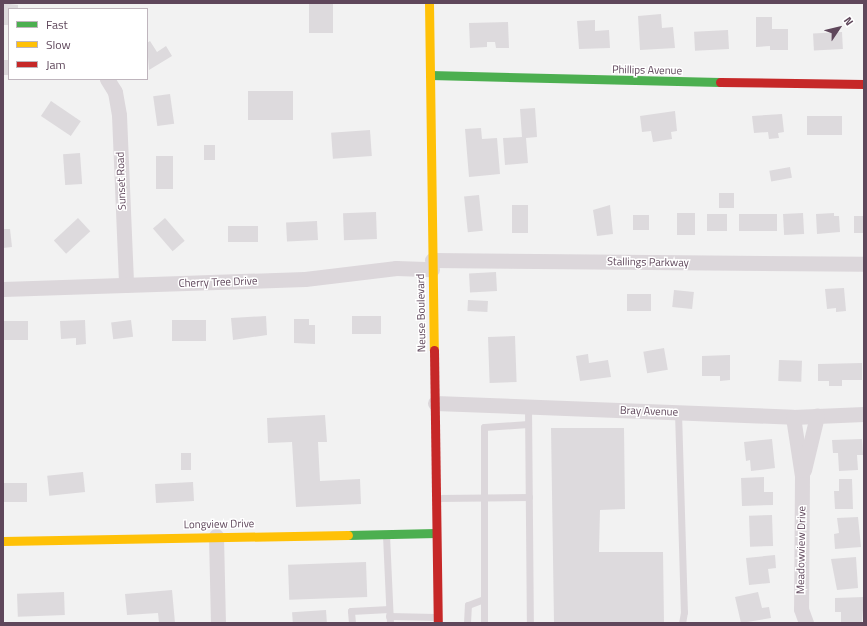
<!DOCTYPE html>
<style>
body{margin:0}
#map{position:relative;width:867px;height:626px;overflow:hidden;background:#f2f2f2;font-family:"Titillium Web",sans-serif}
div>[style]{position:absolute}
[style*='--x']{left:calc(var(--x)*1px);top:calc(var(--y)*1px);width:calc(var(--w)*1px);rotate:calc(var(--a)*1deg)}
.building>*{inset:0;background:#dddadd;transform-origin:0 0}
.lane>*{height:7px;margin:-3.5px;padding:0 3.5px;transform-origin:3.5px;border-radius:3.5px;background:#dcd7db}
.street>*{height:15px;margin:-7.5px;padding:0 7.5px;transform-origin:7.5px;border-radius:7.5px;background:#dcd7db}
.fast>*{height:9px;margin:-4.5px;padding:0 4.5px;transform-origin:4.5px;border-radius:4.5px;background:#4caf50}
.slow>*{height:9px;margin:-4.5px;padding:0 4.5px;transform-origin:4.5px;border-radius:4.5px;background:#ffc107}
.jam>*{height:9px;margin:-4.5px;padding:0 4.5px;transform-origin:4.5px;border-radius:4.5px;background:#c62828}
span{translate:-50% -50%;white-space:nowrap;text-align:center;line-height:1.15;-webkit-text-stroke:3px #fff;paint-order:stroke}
.street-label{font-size:11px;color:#5f475b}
.frame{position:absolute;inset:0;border:4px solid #5f475b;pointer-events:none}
.legend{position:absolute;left:8px;top:8px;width:140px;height:72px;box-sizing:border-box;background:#fff;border:1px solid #bfb5bd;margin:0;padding:5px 7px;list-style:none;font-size:12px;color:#5f475b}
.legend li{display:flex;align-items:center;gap:8px;height:20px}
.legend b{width:20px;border:1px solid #bfb5bd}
.north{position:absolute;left:819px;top:8px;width:40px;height:40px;-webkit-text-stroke:3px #fff;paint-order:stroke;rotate:55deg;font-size:11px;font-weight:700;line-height:16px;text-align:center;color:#5f475b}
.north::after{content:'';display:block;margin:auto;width:14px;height:18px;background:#5f475b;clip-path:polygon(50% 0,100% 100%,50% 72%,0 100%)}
</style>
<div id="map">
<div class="building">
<i style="clip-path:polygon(3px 3px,18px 5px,18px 9px,9px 9px,9px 25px,3px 25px)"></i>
<i style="left:309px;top:3px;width:24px;height:30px"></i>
<i style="clip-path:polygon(661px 14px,662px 28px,673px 27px,675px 48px,640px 50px,638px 16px)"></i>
<i style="clip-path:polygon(756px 17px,772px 17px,772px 29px,788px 29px,788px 50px,770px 50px,770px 46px,756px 47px)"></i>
<i style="clip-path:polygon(595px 20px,595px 31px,609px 30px,610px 48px,579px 49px,577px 21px)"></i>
<i style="clip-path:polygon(508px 22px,509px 48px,496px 48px,495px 42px,487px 42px,487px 47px,470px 48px,469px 23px)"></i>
<i style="left:728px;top:30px;width:19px;height:34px;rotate:87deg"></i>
<i style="left:842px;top:32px;width:17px;height:29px;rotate:87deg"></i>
<i style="clip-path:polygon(150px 41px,157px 52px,166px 46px,172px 56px,149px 70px,147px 43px)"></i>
<i style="left:293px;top:91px;width:29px;height:45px;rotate:90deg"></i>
<i style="left:170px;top:94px;width:30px;height:17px;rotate:82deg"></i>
<i style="left:51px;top:101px;width:36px;height:18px;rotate:34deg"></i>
<i style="clip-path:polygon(535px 108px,537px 137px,526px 138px,528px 163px,505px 165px,503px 138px,522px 137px,520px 109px)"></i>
<i style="clip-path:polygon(675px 111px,677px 131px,671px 132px,672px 139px,653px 142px,651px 131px,642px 132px,640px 116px)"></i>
<i style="clip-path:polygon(782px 114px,784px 132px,778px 133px,779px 138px,769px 139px,768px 132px,754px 133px,752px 116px)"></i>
<i style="left:842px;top:116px;width:19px;height:35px;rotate:90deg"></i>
<i style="clip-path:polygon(481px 128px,482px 139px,497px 138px,500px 174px,469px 177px,465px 129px)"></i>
<i style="left:370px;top:130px;width:26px;height:39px;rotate:86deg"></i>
<i style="left:204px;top:145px;width:11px;height:15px"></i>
<i style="left:80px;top:153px;width:31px;height:17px;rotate:86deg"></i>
<i style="left:156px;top:156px;width:17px;height:33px"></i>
<i style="left:790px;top:167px;width:11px;height:21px;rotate:80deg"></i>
<i style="left:719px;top:193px;width:15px;height:15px"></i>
<i style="left:479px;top:195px;width:36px;height:15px;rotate:84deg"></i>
<i style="left:512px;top:205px;width:16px;height:28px"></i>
<i style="clip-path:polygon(610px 205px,613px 234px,597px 236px,593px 210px)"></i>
<i style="left:376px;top:212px;width:27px;height:33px;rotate:88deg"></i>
<i style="left:677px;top:213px;width:18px;height:22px"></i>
<i style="left:803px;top:213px;width:21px;height:20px;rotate:87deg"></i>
<i style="clip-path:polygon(834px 213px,834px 216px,839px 216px,840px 232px,817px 234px,816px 214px)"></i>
<i style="left:707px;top:214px;width:20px;height:17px"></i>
<i style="left:739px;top:214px;width:38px;height:17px"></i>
<i style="left:633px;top:215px;width:16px;height:15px"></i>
<i style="left:854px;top:216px;width:10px;height:17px"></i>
<i style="left:78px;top:218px;width:18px;height:33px;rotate:47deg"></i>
<i style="left:165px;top:218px;width:30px;height:16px;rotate:49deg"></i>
<i style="left:317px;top:221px;width:19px;height:31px;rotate:87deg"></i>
<i style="left:258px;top:226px;width:16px;height:30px;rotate:90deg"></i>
<i style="clip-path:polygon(3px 229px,10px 229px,12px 247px,3px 248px)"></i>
<i style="left:496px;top:272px;width:19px;height:27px;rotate:87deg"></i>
<i style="clip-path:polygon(844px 288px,846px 311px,836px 312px,836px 308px,827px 309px,825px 289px)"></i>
<i style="left:674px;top:290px;width:20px;height:17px;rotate:6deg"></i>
<i style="left:627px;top:294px;width:24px;height:17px"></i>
<i style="left:468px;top:300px;width:20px;height:11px;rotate:3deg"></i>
<i style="clip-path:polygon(266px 316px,267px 335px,233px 340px,231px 318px)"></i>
<i style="left:352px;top:316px;width:29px;height:18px"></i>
<i style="clip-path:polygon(294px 319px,309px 319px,309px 325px,315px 325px,315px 344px,294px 343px)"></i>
<i style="clip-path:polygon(85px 320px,86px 344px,76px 345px,76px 338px,61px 339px,60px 321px)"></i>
<i style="left:131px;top:320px;width:17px;height:20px;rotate:83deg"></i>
<i style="left:172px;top:320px;width:34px;height:21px"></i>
<i style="left:3px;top:321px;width:25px;height:19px"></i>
<i style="left:515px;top:336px;width:46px;height:27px;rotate:88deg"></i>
<i style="left:664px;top:348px;width:22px;height:21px;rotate:80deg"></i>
<i style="clip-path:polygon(588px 354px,589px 363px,608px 360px,611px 377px,580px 381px,576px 356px)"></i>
<i style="clip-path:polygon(730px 355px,730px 380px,720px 381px,720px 376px,702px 376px,702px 356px)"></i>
<i style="left:779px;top:360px;width:23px;height:21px;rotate:2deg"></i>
<i style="clip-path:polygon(862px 363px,862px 380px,842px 380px,842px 386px,829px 386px,829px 381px,818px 381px,818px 364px)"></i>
<i style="clip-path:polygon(325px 415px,327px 442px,318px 442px,320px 481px,360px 479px,361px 504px,296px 507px,292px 442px,268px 443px,267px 418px)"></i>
<i style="clip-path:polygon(551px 428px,624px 428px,625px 509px,600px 510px,599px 552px,663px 552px,664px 623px,554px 623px)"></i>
<i style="clip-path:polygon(772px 439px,775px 468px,751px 471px,750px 460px,746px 461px,744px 442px)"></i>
<i style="clip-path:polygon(862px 439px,863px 455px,857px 455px,858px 470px,839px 471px,838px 453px,833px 453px,832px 440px)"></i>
<i style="left:181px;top:453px;width:10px;height:17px"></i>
<i style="left:83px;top:472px;width:20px;height:36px;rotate:84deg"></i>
<i style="clip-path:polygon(764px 477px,764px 492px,773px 492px,773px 505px,742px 506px,741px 478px)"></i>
<i style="clip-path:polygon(839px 479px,852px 479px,853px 509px,835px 509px,834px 491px,839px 491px)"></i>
<i style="left:193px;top:482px;width:19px;height:38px;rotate:87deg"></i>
<i style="left:3px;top:483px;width:24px;height:19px"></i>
<i style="left:772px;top:515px;width:31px;height:23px;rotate:88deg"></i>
<i style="clip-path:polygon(858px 517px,861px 547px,835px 549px,834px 534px,839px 533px,837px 518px)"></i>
<i style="clip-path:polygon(775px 555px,776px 568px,768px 569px,770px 583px,749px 585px,746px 558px)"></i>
<i style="clip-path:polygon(856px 557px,858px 588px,837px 590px,831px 559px)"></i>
<i style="left:366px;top:562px;width:35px;height:78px;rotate:88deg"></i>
<i style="clip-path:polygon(172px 590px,175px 623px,159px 623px,158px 613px,127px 615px,125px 594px)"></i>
<i style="left:64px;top:592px;width:23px;height:47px;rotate:88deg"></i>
<i style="clip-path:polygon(758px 592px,762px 608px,769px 607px,771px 618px,741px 623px,735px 597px)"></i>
<i style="clip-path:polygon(864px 597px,862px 623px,841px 623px,841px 612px,835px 612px,835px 598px)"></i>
<i style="left:326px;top:610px;width:13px;height:34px;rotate:86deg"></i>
</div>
<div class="lane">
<i style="--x:528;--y:407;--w:216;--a:89.5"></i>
<i style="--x:678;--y:412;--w:200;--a:88.3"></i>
<i style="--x:684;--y:612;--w:11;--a:100"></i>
<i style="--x:438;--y:498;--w:91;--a:-0.6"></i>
<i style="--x:386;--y:535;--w:88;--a:87.4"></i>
<i style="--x:389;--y:616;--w:46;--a:1.2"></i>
<i style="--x:352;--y:623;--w:12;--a:-95"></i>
<i style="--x:351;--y:611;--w:38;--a:-3"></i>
<i style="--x:467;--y:623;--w:18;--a:-87"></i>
<i style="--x:468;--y:605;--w:17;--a:-21"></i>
<i style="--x:484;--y:623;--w:196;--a:-90"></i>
<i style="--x:484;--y:427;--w:44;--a:-3.9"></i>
</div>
<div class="street">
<i style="--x:3;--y:67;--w:6;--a:0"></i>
<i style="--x:107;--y:79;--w:15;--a:58"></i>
<i style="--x:115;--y:92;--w:23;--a:80"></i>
<i style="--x:119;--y:115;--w:170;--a:87.6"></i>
<i style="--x:432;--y:260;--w:432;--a:0.5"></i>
<i style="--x:3;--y:289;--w:302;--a:-1.9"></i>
<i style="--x:305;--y:279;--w:92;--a:-6.9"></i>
<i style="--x:396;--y:268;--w:36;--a:2"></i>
<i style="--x:435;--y:403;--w:358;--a:2.2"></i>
<i style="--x:793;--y:417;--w:71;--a:-2.4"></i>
<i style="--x:793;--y:417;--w:60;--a:81.3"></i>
<i style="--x:802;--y:476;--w:133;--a:90.4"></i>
<i style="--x:801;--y:609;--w:15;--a:70"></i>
<i style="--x:804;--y:470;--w:56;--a:-76.5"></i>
<i style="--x:216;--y:536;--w:87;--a:88.7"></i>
</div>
<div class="fast">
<i style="--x:430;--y:75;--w:290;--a:1.4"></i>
<i style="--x:348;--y:535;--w:88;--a:-1.3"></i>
</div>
<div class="slow">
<i style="--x:429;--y:3;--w:347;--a:89.2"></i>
<i style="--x:3;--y:541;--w:345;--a:-1"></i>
</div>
<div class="jam">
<i style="--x:720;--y:82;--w:144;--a:0.8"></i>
<i style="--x:434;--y:350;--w:273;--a:89.2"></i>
</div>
<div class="street-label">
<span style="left:647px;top:70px;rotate:1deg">Phillips Avenue</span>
<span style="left:121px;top:181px;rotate:-92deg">Sunset Road</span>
<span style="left:648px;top:262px;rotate:1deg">Stallings Parkway</span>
<span style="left:218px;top:282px;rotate:-2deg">Cherry Tree Drive</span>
<span style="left:421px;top:313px;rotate:-91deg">Neuse Boulevard</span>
<span style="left:649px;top:411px;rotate:2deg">Bray Avenue</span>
<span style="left:219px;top:524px;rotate:-1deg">Longview Drive</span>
<span style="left:801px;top:550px;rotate:-89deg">Meadowview Drive</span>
</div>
<div class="frame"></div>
<ul class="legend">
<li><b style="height:5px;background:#4caf50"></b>Fast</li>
<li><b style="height:5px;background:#ffc107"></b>Slow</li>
<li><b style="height:5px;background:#c62828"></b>Jam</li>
</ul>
<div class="north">N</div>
</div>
